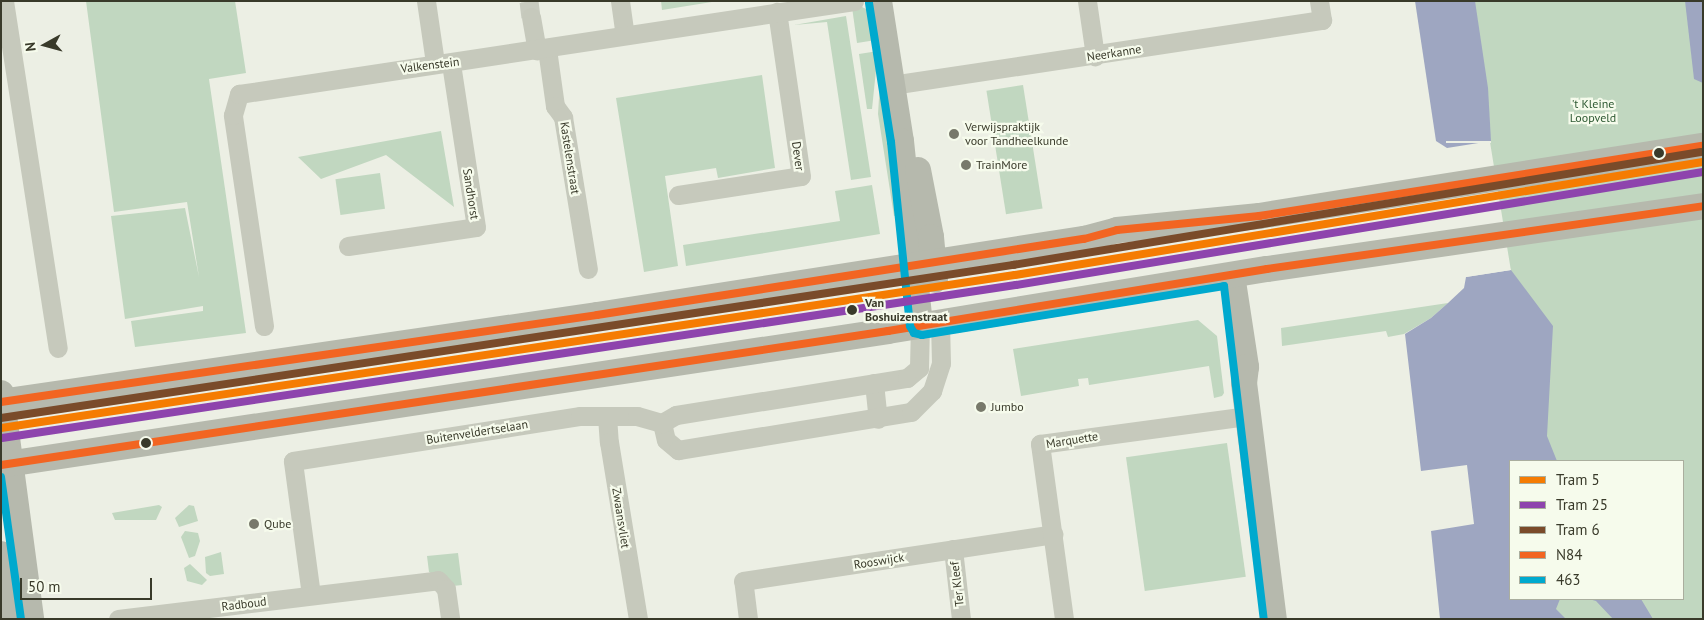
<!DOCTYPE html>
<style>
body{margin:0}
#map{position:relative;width:1704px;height:620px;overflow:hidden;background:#ecefe4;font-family:"PT Sans",sans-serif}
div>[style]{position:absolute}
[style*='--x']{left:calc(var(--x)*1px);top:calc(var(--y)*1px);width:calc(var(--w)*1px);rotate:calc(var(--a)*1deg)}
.green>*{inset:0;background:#c1d7c0;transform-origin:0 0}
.water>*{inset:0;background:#9ea6c1}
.pier>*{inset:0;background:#ecefe4;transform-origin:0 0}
.street-tunnel>*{height:19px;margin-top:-9.5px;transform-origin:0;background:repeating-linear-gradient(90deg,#c8cbbf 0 19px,transparent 0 28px)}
.street>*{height:19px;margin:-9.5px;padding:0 9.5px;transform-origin:9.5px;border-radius:9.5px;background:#c6c9bc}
.secondary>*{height:26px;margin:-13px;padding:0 13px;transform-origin:13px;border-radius:13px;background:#b6b9ad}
.bus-1>*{height:8px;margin:-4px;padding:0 4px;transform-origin:4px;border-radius:4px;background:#f26522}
.bus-2>*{height:8px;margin:-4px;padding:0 4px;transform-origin:4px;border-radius:4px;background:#00a9ce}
.tram-1>*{height:8px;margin:-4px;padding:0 4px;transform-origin:4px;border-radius:4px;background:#f57c02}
.tram-2>*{height:8px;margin:-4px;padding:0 4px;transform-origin:4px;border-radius:4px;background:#8e44ad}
.tram-3>*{height:8px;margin:-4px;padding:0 4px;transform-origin:4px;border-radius:4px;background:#7a4b2a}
.dots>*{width:14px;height:14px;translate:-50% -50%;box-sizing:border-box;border:2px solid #f6fbec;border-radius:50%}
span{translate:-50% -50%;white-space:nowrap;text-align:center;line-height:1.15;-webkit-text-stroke:4.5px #f6fbec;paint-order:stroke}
.street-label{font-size:12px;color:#393a2a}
.park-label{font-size:12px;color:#2d5932}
.poi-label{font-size:12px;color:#393a2a}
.left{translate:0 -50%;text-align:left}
.stop-label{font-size:12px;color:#393a2a;font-weight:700}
.frame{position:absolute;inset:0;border:2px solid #393a2a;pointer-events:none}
.legend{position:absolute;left:1509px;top:460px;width:175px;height:140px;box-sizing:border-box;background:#f6fbec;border:1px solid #aaae9e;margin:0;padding:6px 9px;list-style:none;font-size:15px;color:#393a2a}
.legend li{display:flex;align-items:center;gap:10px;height:25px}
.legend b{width:25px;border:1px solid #aaae9e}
.north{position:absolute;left:20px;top:20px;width:50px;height:50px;-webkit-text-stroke:4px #f6fbec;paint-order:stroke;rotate:263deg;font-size:14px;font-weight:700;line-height:20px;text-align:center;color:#393a2a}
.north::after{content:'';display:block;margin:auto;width:18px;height:22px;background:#393a2a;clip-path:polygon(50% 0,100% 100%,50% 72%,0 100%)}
.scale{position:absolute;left:20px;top:578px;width:132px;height:22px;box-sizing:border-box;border:2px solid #393a2a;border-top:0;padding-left:6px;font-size:15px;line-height:18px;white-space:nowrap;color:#393a2a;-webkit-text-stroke:4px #f6fbec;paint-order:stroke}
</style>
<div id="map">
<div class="green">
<i style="clip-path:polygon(86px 1px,235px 1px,246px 73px,209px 79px,246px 333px,135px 347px,131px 321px,203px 311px,203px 306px,125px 319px,111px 216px,185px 208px,199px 277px,187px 202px,114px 212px)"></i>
<i style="clip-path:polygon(661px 1px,718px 1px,662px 10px)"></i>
<i style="clip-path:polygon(1467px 1px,1703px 1px,1703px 619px,1549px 619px,1554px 599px,1683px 599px,1683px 461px,1534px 461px,1511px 271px)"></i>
<i style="clip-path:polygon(860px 6px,868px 10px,876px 40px,857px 43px,852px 7px)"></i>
<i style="clip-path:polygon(846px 16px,871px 177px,851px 180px,827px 22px,794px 25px)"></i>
<i style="clip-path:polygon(878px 51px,872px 109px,867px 109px,859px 54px)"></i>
<i style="clip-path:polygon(762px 75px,775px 168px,718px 178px,716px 168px,665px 176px,678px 266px,644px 272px,616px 98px)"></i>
<i style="clip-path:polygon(880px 83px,898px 215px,894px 216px,878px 114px)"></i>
<i style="left:1023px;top:85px;width:125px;height:37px;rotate:81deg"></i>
<i style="clip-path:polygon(441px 131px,454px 207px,386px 155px,321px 179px,298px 157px)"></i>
<i style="left:380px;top:173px;width:36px;height:45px;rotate:82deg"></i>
<i style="clip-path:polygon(872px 185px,880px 234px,686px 266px,683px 245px,840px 221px,835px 191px)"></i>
<i style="clip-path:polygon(1448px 303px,1431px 318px,1404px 334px,1388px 337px,1386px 331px,1282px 346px,1281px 328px)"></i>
<i style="clip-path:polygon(1198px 320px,1217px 336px,1224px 393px,1222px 396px,1214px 398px,1209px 366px,1089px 385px,1088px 378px,1078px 379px,1079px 386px,1021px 396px,1013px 349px)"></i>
<i style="left:1227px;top:443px;width:135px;height:102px;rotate:82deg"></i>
<i style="clip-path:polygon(159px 505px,162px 507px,156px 520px,115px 520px,112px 513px)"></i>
<i style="clip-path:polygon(189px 505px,194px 506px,198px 521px,179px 527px,175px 518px)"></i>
<i style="clip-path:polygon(185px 531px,198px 533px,200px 541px,195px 556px,189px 558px,181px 537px)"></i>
<i style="clip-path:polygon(221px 552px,224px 574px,210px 576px,206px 573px,205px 557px)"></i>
<i style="clip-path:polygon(458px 553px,462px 585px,453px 586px,429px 572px,427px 556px)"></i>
<i style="clip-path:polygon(190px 564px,207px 580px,202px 585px,187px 581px,184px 568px)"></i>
</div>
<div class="water">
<i style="clip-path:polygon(1415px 1px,1475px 1px,1488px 88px,1491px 141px,1447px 148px,1436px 141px)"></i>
<i style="clip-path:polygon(1685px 1px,1703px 1px,1703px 83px,1694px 79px)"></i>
<i style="clip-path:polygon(1511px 270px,1553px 326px,1547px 436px,1557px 461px,1510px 461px,1510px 599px,1560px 599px,1556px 609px,1566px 619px,1440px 619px,1431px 531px,1474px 524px,1467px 465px,1421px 471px,1405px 334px,1431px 318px,1448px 303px,1464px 288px,1466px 277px)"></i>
<i style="clip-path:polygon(1589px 599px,1641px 599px,1653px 619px,1613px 619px,1596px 601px)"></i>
</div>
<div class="pier">
<i style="left:1491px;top:141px;width:2px;height:45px;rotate:90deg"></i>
<i style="clip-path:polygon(1510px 268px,1511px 270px,1466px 277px,1466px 274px)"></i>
</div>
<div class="street-tunnel">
<i style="--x:529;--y:1;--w:16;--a:83"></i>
</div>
<div class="street">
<i style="--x:4;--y:1;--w:351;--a:81.2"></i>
<i style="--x:426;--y:1;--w:63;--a:81.7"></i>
<i style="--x:620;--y:1;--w:34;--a:82"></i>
<i style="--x:1087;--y:1;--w:56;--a:81.7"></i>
<i style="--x:531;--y:17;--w:34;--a:80"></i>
<i style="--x:547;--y:49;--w:58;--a:82"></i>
<i style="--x:555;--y:106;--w:14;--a:54"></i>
<i style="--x:563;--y:117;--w:154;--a:80.7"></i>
<i style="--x:905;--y:83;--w:422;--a:-8.6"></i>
<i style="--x:1322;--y:20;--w:19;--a:-99"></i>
<i style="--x:678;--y:195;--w:124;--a:-8.8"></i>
<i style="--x:801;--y:176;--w:166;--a:-98.3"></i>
<i style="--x:348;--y:246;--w:129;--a:-8.4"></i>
<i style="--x:476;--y:227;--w:166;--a:-98.7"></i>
<i style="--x:264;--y:326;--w:213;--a:-98.4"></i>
<i style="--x:233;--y:115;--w:22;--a:-74"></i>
<i style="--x:239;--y:94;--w:622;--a:-8.6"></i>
<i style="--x:874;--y:383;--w:36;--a:84"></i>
<i style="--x:607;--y:416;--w:26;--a:86"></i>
<i style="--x:609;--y:442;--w:179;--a:80.7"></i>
<i style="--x:662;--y:423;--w:17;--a:77"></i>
<i style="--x:666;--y:440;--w:16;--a:40"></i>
<i style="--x:678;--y:450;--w:236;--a:-9.3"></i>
<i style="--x:911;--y:412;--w:30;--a:-45"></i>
<i style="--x:932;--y:391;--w:29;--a:-72"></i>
<i style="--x:941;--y:363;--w:41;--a:-91.4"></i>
<i style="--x:662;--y:423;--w:16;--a:-30"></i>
<i style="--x:676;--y:415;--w:234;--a:-9.1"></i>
<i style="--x:907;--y:378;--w:16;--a:-40"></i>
<i style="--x:919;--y:368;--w:43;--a:-88.7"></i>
<i style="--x:953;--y:549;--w:70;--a:83.5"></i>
<i style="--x:311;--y:595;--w:135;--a:-97.7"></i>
<i style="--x:293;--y:461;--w:291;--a:-8.9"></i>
<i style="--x:580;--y:416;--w:57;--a:0"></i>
<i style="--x:637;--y:416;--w:26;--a:16"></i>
<i style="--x:118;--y:619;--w:322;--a:-6.9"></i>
<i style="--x:438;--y:580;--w:12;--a:48"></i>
<i style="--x:446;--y:589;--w:30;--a:82"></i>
<i style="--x:748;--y:619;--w:38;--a:-97"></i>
<i style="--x:743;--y:581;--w:314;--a:-8.6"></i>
<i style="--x:1064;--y:619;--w:177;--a:-97.8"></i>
<i style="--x:1040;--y:444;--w:210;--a:-7.7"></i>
</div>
<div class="secondary">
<i style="--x:879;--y:1;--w:142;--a:81.1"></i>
<i style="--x:901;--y:141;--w:185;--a:84.1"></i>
<i style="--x:918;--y:170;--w:68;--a:79"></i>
<i style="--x:931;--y:237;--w:43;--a:84.7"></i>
<i style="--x:1232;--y:275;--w:93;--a:81.3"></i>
<i style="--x:1246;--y:367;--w:16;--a:97"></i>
<i style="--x:1244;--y:383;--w:238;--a:82.8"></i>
<i style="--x:1;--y:393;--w:228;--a:82.4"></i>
<i style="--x:1;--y:402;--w:602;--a:-8.3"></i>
<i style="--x:597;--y:315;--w:493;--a:-8.9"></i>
<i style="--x:1084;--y:239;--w:34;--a:-15"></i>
<i style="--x:1117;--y:230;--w:143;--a:-5.6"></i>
<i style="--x:1259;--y:216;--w:449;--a:-9"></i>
<i style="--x:1;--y:465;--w:897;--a:-8.59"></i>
<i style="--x:888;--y:331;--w:384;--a:-9.3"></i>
<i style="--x:1267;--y:269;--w:441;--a:-8.2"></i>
<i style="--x:1;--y:554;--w:65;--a:83"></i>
</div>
<div class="bus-1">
<i style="--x:1;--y:402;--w:602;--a:-8.3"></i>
<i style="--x:597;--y:315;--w:493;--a:-8.9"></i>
<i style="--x:1084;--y:239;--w:34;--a:-15"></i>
<i style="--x:1117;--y:230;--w:143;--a:-5.6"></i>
<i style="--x:1259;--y:216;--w:449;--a:-9"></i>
<i style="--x:1;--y:465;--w:897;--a:-8.59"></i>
<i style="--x:888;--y:331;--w:384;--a:-9.3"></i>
<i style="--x:1267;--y:269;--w:441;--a:-8.2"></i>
</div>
<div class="bus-2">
<i style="--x:869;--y:3;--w:141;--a:81"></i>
<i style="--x:891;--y:142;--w:185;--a:84.1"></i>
<i style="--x:910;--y:326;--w:8;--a:60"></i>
<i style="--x:914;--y:333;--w:8;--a:14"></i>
<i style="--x:922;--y:335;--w:306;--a:-9.2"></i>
<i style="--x:1224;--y:286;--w:335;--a:83.2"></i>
<i style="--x:1;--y:477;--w:143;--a:82"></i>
</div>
<div class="tram-1">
<i style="--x:1;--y:428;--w:1025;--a:-8.58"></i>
<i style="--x:1015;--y:275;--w:697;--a:-9.33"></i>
</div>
<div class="tram-2">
<i style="--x:2;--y:438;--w:1025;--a:-8.58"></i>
<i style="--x:1016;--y:285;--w:696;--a:-9.34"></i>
</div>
<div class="tram-3">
<i style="--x:1;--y:418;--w:1024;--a:-8.6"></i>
<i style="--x:1013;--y:265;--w:697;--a:-9.33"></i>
</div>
<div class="dots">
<i style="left:954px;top:134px;background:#78796b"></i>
<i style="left:1659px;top:153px;background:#393a2a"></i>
<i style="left:966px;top:165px;background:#78796b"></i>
<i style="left:852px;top:310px;background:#393a2a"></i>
<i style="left:981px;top:407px;background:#78796b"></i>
<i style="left:146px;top:443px;background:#393a2a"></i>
<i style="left:254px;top:524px;background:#78796b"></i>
</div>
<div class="street-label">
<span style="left:1114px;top:53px;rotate:-9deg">Neerkanne</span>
<span style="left:430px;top:65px;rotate:-7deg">Valkenstein</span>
<span style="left:798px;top:156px;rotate:82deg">Dever</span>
<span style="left:570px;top:158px;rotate:81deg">Kastelenstraat</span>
<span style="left:471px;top:194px;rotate:81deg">Sandhorst</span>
<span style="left:477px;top:432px;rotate:-9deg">Buitenveldertselaan</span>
<span style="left:1072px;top:440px;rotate:-9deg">Marquette</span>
<span style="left:621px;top:518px;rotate:81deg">Zwaansvliet</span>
<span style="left:879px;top:561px;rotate:-9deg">Rooswijck</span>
<span style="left:957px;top:584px;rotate:-97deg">Ter Kleef</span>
<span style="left:244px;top:604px;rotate:-7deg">Radboud</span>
</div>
<div class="park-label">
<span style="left:1593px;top:111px">'t Kleine<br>Loopveld</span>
</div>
<div class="poi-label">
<span class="left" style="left:965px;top:134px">Verwijspraktijk<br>voor Tandheelkunde</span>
<span class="left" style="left:976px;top:165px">TrainMore</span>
<span class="left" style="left:991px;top:407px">Jumbo</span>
<span class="left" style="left:264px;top:524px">Qube</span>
</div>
<div class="stop-label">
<span class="left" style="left:865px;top:310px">Van<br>Boshuizenstraat</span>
</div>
<div class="frame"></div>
<ul class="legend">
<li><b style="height:6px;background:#f57c02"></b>Tram 5</li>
<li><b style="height:6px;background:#8e44ad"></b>Tram 25</li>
<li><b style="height:6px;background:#7a4b2a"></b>Tram 6</li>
<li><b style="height:6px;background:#f26522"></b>N84</li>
<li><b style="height:6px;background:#00a9ce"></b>463</li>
</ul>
<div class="north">N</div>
<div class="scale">50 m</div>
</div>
